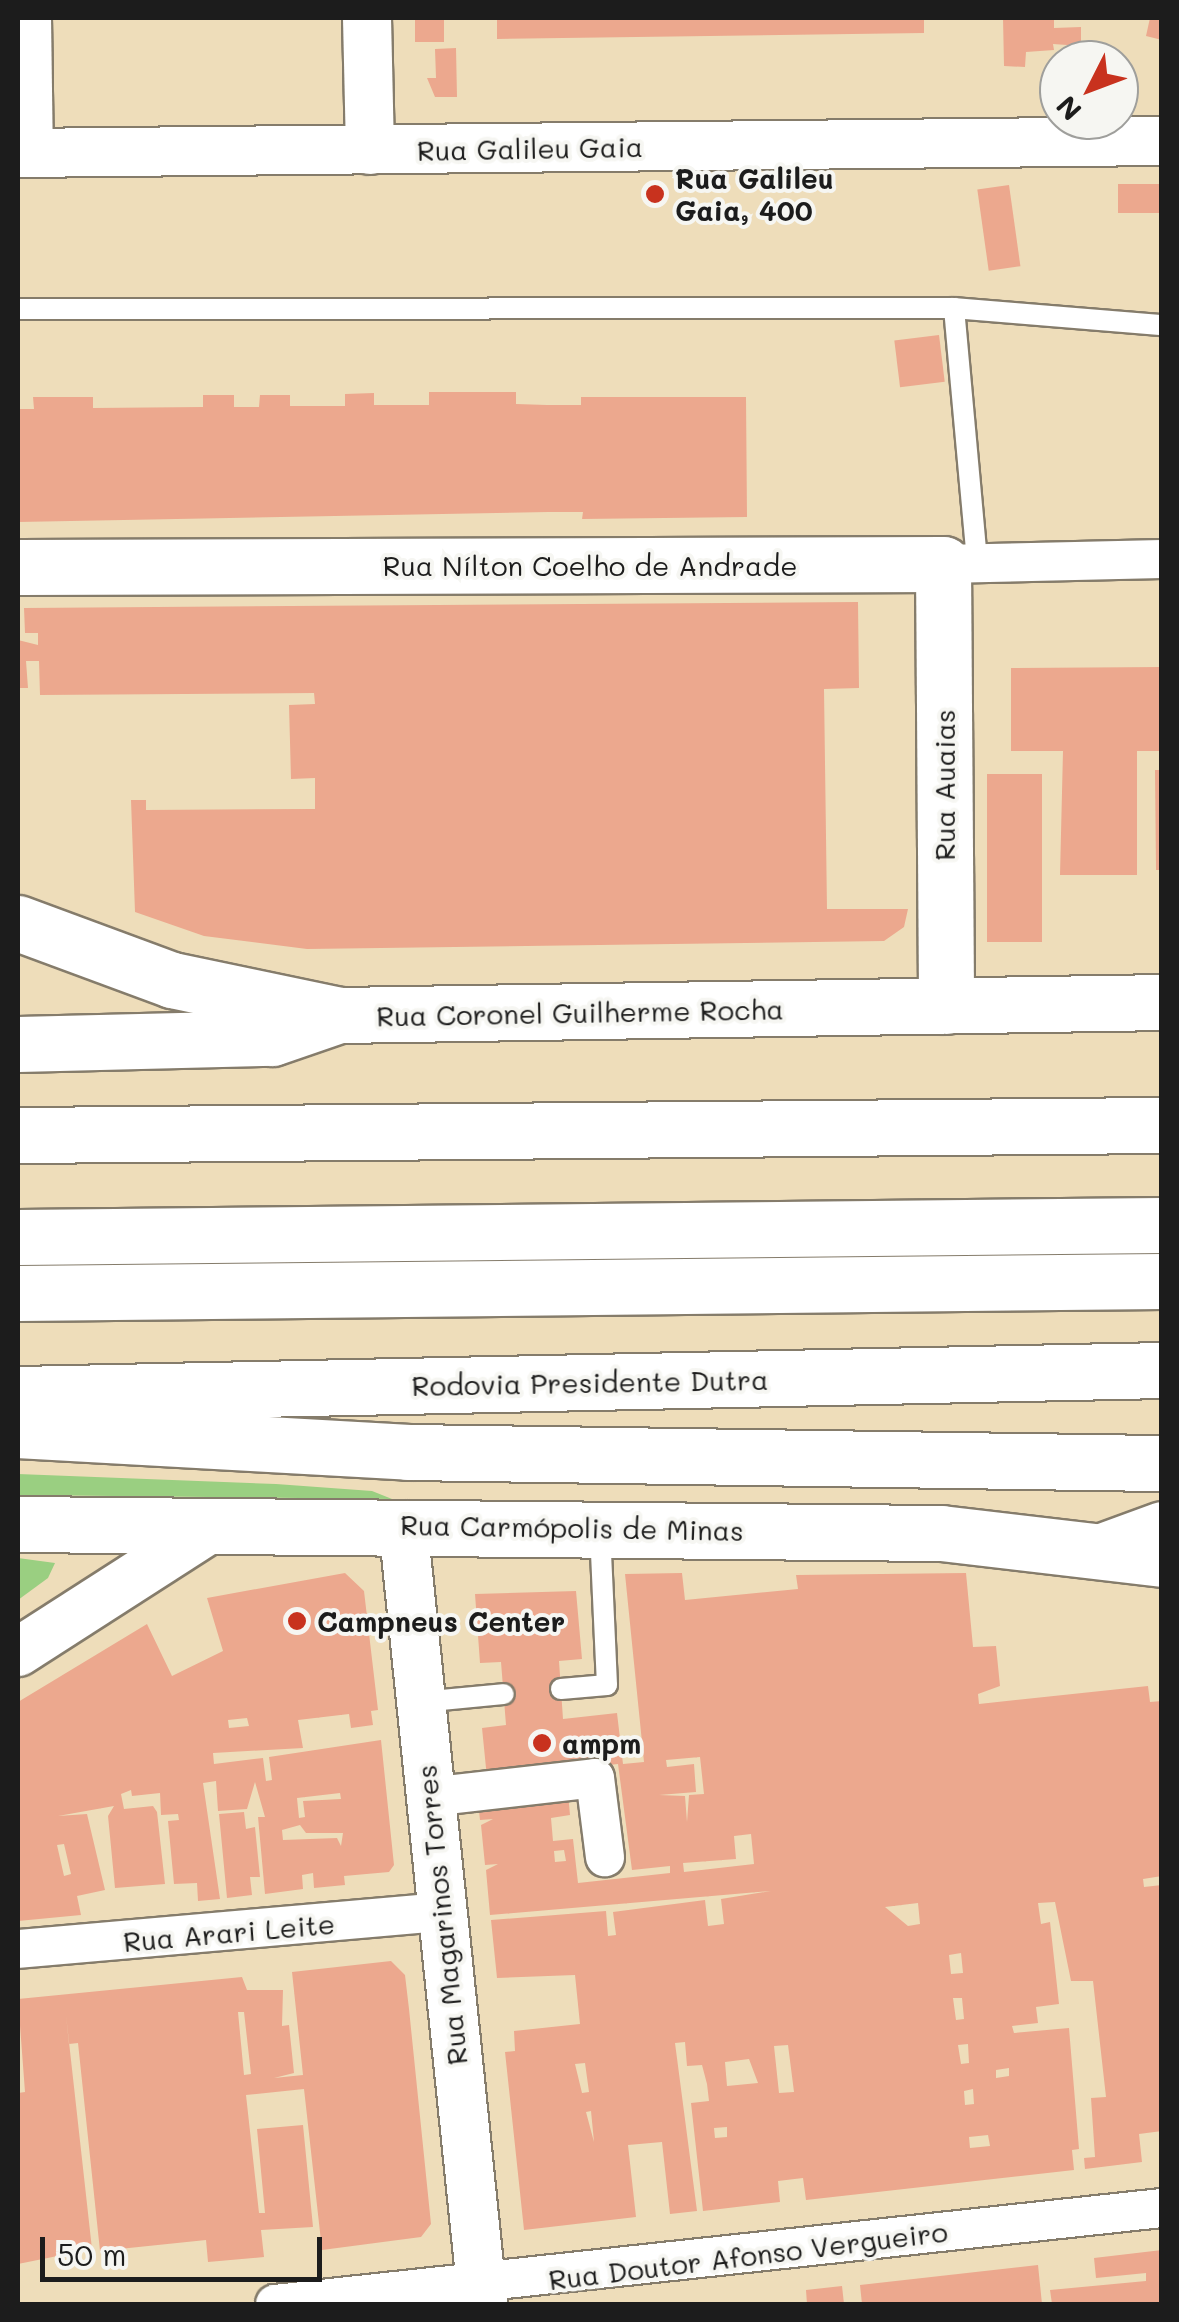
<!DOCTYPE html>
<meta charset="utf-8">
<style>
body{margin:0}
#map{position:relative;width:1179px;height:2322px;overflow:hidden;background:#eeddba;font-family:Mali,sans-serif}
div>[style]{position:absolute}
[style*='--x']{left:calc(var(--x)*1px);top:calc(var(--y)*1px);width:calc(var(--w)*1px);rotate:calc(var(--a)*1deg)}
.green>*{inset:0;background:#9acf81}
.building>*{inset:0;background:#eca88e;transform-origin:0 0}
.roads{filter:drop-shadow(2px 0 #857c6b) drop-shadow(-2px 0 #857c6b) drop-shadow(0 2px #857c6b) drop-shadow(0 -2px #857c6b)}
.service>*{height:20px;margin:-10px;padding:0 10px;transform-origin:10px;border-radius:10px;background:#fff}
.minor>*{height:38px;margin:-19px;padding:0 19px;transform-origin:19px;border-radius:19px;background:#fff}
.tertiary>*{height:48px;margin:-24px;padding:0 24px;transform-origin:24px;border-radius:24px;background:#fff}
.secondary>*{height:55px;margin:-27.5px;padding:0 27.5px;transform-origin:27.5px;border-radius:27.5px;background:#fff}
.trunk>*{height:55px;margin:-27.5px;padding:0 27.5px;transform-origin:27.5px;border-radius:27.5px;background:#fff}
.motorway>*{height:55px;margin:-27.5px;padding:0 27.5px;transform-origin:27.5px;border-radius:27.5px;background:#fff}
.dots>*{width:28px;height:28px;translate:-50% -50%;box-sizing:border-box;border:5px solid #f6f6f2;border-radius:50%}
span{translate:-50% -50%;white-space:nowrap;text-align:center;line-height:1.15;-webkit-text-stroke:8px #f6f6f2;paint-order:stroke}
.street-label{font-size:28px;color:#1c1c1c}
.poi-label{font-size:28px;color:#1c1c1c;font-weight:700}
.left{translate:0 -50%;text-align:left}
.frame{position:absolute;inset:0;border:20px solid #1c1c1c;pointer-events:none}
.north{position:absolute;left:1039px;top:40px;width:100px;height:100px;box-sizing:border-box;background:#f6f6f2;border:2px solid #9f9f9c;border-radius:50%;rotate:228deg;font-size:28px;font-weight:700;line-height:40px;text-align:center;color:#1c1c1c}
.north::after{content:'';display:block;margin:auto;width:35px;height:45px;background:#c8321e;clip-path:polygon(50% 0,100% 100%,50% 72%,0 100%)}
.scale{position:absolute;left:40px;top:2237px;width:282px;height:45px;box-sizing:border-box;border:5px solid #1c1c1c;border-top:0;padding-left:12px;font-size:30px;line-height:35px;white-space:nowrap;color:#1c1c1c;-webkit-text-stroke:8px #f6f6f2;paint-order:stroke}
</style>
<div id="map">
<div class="green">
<i style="clip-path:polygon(18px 1474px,276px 1484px,372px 1491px,392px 1499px,18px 1495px)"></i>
<i style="clip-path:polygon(18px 1558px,55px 1563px,48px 1578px,18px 1600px)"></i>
</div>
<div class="building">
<i style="left:415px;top:18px;width:29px;height:24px"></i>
<i style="clip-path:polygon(497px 18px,924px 18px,924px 33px,497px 39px)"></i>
<i style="clip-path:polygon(1003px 18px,1054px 18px,1054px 28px,1081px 27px,1081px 46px,1053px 44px,1054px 50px,1026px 52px,1025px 67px,1004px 66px)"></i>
<i style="clip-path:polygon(1150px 18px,1162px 18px,1162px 40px,1146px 36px)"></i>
<i style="clip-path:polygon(456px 48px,457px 97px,435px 97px,427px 78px,436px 78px,435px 49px)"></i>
<i style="left:1118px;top:184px;width:44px;height:29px"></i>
<i style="left:1009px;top:185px;width:82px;height:32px;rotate:82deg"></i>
<i style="left:939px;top:335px;width:47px;height:45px;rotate:83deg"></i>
<i style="clip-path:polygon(429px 392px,516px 392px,516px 404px,547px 405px,581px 405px,581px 397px,746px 397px,747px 517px,582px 519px,583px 512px,548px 512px,18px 522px,18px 409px,34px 409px,33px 397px,93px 397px,93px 408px,203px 407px,203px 395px,234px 395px,234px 407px,259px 407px,260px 395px,290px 395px,290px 406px,345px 406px,345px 394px,374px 393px,374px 405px,429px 405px)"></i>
<i style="clip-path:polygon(858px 602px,859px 688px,824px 689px,827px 909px,908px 909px,904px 927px,884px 941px,307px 949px,204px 936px,135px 912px,131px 800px,146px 800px,146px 810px,315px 809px,315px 778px,291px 779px,289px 705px,315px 704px,314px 693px,40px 695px,39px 661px,26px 661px,28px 688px,18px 688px,18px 640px,38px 645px,38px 633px,25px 633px,24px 608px)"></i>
<i style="clip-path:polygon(1162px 667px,1162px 751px,1137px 751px,1137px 875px,1060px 875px,1063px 751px,1011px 751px,1011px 668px)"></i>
<i style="clip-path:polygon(1155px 770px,1162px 770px,1162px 870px,1156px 870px)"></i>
<i style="left:1042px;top:774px;width:168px;height:55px;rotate:90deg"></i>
<i style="clip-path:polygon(evenodd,345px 1573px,364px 1591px,378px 1710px,371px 1711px,373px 1725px,351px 1728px,349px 1714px,298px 1720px,303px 1748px,213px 1753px,214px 1764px,263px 1758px,266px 1781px,272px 1780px,269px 1757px,381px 1740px,394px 1865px,389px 1872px,344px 1876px,345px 1885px,314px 1888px,313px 1873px,302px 1875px,303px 1889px,265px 1894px,258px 1817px,265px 1817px,255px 1782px,247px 1809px,218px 1811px,216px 1781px,203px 1783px,220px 1899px,198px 1901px,197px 1883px,174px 1884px,168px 1821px,179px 1820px,178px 1814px,161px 1815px,160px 1793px,132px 1796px,131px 1790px,121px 1794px,124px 1809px,153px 1806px,157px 1812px,165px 1884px,115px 1888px,108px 1816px,114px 1806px,58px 1816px,87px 1814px,105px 1890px,77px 1896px,81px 1915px,18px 1921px,18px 1702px,147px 1624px,172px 1676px,223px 1651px,207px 1598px,345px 1573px,247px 1718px,249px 1726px,229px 1728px,228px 1720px,247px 1718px,345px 1573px,340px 1793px,341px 1799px,303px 1801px,305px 1817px,299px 1818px,297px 1798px,340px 1793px,345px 1573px,300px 1825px,306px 1833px,343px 1833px,341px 1846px,337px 1838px,283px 1840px,282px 1830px,300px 1825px,345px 1573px,64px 1844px,71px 1874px,64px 1876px,57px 1845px,64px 1844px)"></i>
<i style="clip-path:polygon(evenodd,682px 1573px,685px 1600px,798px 1589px,796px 1575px,966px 1573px,973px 1647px,996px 1646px,1000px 1686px,978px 1694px,979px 1704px,1148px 1686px,1150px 1702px,1162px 1701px,1162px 1876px,1143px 1879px,1144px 1887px,1162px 1885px,1162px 2131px,1139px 2134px,1142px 2162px,1085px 2169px,1084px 2158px,1095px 2157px,1091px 2098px,1106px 2097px,1093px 1981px,1071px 1981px,1055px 1902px,1038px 1903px,1041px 1924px,1050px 1922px,1059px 2004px,1036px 2007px,1038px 2023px,1012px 2026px,1014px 2033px,1069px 2028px,1079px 2149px,1072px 2150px,1074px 2170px,806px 2200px,803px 2178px,778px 2181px,780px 2202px,703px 2211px,691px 2103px,709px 2101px,707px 2084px,702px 2065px,687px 2066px,685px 2042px,675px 2043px,697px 2211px,670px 2214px,662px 2142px,628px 2145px,636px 2217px,524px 2230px,505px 2052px,515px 2051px,514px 2031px,580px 2024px,575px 1975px,497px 1978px,491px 1920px,606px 1911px,608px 1936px,616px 1935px,613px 1912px,705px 1900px,708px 1926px,724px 1924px,721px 1899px,771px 1891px,490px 1915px,486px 1870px,498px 1864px,485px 1865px,481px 1825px,493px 1819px,480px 1820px,478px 1802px,568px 1793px,570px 1815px,551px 1818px,553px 1841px,573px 1839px,578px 1883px,670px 1873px,670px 1866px,632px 1870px,618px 1764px,487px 1778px,482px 1728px,506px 1725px,501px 1662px,480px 1663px,475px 1594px,576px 1591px,582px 1659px,559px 1661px,563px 1719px,617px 1713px,623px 1764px,644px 1762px,625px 1574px,682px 1573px,700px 1757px,704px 1794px,689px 1795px,687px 1822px,685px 1796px,659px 1795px,696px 1792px,694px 1764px,667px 1767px,666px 1760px,700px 1757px,682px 1573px,751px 1834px,754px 1864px,684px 1872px,683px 1863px,736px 1859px,734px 1836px,751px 1834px,682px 1573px,564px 1850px,566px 1861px,555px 1862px,554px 1851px,564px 1850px,682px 1573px,918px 1903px,920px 1924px,908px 1926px,885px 1907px,918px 1903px,682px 1573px,961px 1953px,963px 1973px,951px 1974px,949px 1955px,961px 1953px,682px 1573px,953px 1998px,962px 1998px,964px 2019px,956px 2020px,953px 1998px,682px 1573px,968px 2044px,969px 2063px,961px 2064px,958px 2045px,968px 2044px,682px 1573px,788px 2045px,794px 2092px,779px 2093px,774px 2046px,788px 2045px,682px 1573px,749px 2059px,758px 2083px,727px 2086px,725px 2062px,749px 2059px,682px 1573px,585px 2063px,589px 2092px,582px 2093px,575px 2064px,585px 2063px,682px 1573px,1009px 2068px,1009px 2076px,996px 2078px,996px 2070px,1009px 2068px,682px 1573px,973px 2089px,974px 2104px,965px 2105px,964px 2091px,973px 2089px,682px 1573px,591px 2111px,594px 2142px,586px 2112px,591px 2111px,682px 1573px,727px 2127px,727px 2137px,715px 2138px,714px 2128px,727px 2127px,682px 1573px,988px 2135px,990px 2146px,970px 2148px,969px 2137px,988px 2135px)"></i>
<i style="clip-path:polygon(244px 1812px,246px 1829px,255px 1827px,260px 1877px,250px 1877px,252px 1895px,227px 1898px,219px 1814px)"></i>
<i style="clip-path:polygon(evenodd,391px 1961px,405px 1975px,409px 2009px,431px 2224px,421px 2237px,322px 2250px,304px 2089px,246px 2095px,259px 2213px,265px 2213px,257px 2129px,303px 2125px,313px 2227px,261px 2230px,264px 2257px,208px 2262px,206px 2240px,100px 2251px,78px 2043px,69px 2044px,66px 2015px,92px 2249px,18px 2264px,18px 2093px,25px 2092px,18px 1999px,242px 1977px,247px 1990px,283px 1990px,282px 2026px,289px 2025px,294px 2073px,274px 2078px,303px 2075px,292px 1972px,391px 1961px,238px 2012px,244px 2012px,251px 2074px,244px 2075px,238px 2012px)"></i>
<i style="clip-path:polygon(1162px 2250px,1162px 2304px,1052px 2304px,1050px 2290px,1146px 2281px,1146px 2273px,1096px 2278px,1094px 2258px)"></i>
<i style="clip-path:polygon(1038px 2265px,1042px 2304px,862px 2304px,860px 2285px)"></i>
<i style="clip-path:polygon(842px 2286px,844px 2304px,807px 2304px,806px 2290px)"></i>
</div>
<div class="roads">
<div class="service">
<i style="--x:954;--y:308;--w:256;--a:84.8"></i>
<i style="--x:18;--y:309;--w:936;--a:-0.06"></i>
<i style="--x:954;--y:308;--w:209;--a:4.7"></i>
<i style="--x:561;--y:1689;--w:46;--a:-5"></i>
<i style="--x:607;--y:1685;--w:153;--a:-92.6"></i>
<i style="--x:420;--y:1702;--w:84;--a:-5.4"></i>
</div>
<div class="minor">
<i style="--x:32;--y:18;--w:135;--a:89.2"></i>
<i style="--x:943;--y:564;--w:219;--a:-1.3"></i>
<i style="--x:429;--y:1797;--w:167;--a:-6.5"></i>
<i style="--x:595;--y:1778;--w:80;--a:82.8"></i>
<i style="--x:18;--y:1949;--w:424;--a:-5"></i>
<i style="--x:275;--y:2304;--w:892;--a:-6.18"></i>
</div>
<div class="tertiary">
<i style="--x:367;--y:18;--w:132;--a:88.7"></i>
<i style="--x:18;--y:153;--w:1144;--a:-0.6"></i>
<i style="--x:403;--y:1525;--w:783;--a:84.14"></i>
<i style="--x:18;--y:1652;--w:229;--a:-32.7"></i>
</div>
<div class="secondary">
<i style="--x:18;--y:567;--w:925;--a:-0.19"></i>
<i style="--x:943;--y:564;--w:442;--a:89.6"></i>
<i style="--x:18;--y:923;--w:164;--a:20.3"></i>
<i style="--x:172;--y:980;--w:171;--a:11.8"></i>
<i style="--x:339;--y:1015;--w:823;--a:-0.9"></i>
<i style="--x:18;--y:1524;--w:923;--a:0.56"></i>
<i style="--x:941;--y:1533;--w:223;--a:6.7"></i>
</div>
<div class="trunk">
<i style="--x:1102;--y:1551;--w:64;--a:-20.1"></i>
</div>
<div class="motorway">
<i style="--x:18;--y:1044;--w:254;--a:-1.4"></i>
<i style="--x:272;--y:1038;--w:71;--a:-18.9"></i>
<i style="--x:18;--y:1135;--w:1144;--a:-0.5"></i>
<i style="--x:18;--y:1237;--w:1144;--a:-0.6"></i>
<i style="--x:18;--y:1293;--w:1144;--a:-0.6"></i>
<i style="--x:18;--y:1394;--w:1144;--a:-1.2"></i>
<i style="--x:18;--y:1430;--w:391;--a:3.2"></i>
<i style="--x:408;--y:1452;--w:754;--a:0.84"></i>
</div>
</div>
<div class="dots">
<i style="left:655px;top:194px;background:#c8321e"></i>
<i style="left:297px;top:1621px;background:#c8321e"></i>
<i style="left:542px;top:1743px;background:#c8321e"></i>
</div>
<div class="street-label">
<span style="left:530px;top:148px;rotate:-1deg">Rua Galileu Gaia</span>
<span style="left:590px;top:565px">Rua Nílton Coelho de Andrade</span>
<span style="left:944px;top:785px;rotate:-90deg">Rua Auaias</span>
<span style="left:580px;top:1012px;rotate:-1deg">Rua Coronel Guilherme Rocha</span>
<span style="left:590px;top:1382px;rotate:-1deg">Rodovia Presidente Dutra</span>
<span style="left:572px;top:1527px;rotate:1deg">Rua Carmópolis de Minas</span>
<span style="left:441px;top:1915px;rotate:-96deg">Rua Magarinos Torres</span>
<span style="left:229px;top:1932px;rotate:-5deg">Rua Arari Leite</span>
<span style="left:748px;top:2255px;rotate:-7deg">Rua Doutor Afonso Vergueiro</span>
</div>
<div class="poi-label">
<span class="left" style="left:675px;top:194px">Rua Galileu<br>Gaia, 400</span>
<span class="left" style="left:317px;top:1621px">Campneus Center</span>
<span class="left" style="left:562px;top:1743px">ampm</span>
</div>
<div class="frame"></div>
<div class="north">N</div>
<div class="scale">50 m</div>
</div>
